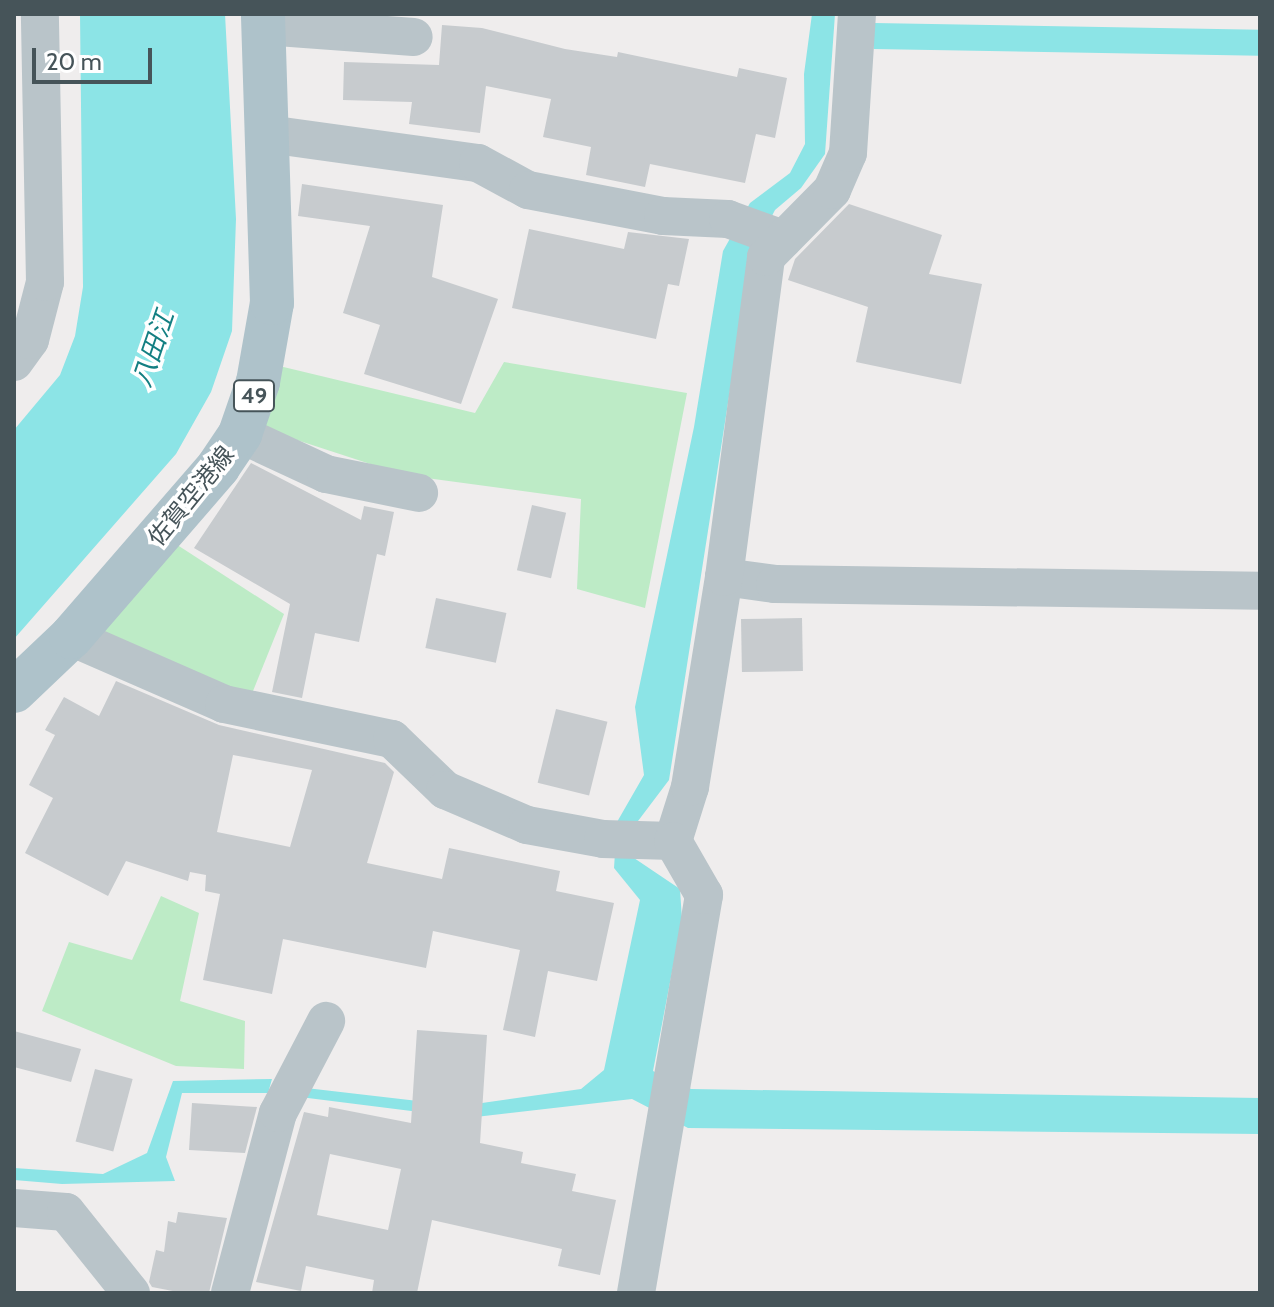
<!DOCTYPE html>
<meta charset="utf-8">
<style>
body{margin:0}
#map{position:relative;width:1274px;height:1307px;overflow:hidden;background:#efeded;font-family:Cabin,"Noto Sans JP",sans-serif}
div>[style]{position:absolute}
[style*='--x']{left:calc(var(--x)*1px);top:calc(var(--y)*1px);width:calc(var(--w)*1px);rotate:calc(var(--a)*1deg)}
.green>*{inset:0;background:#bdebc6}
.water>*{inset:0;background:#8ce4e6;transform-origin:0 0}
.building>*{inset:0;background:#c7cbce;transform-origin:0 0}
.minor>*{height:38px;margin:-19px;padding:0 19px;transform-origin:19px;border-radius:19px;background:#b9c4c9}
.major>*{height:44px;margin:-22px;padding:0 22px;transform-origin:22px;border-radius:22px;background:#aec2ca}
span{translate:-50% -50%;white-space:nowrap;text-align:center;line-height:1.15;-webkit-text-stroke:7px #fff;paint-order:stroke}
.shield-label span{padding:2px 6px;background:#fff;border:2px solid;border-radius:6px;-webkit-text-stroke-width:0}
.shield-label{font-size:22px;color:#465459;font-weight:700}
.street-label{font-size:24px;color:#465459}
.water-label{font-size:26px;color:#137f82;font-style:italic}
.frame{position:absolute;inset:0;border:16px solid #465459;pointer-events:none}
.scale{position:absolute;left:32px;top:48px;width:120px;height:36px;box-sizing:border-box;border:4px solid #465459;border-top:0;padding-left:10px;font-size:24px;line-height:28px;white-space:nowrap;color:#465459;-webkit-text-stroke:6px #fff;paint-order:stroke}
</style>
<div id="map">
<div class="green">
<i style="clip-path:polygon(504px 362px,687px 393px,645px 608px,577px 589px,581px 499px,404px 475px,257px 427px,271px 364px,475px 413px)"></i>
<i style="clip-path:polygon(165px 537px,284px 614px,249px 701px,87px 630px)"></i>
<i style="clip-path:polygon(161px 896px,199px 913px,180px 1001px,245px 1021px,244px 1069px,176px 1066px,42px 1011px,69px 942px,132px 960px)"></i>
</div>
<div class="water">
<i style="clip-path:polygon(80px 14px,225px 14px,236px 219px,232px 331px,211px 392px,176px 454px,14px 639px,14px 430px,60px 375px,75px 336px,83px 287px)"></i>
<i style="clip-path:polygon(812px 14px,835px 14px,825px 154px,801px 188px,775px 210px,751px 256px,669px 780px,635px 825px,634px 858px,680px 889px,682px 920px,653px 1071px,691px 1089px,1260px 1098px,1260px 1134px,688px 1128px,632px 1099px,467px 1118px,300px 1097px,306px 1088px,461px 1106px,581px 1089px,604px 1070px,640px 900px,614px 868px,617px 822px,644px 775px,635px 707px,694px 427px,723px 251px,750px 203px,790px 173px,805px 144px,804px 74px)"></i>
<i style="left:874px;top:23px;width:386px;height:26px;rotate:1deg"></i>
<i style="clip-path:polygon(272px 1079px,268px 1093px,182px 1093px,166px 1157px,175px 1181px,62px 1184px,14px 1180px,14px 1168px,103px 1174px,147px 1153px,173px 1081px)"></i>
</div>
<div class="building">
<i style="clip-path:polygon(442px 25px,482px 28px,565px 49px,617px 57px,618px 52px,737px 77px,739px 68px,787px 78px,775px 138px,756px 134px,745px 183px,650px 164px,645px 187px,586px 175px,591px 147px,543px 137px,551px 99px,486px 86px,480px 133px,409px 124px,412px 102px,343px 100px,344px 62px,439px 65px)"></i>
<i style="clip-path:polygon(302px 184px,443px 205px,432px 277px,498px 299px,461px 404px,364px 374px,380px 325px,343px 313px,370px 226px,298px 216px)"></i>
<i style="clip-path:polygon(849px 204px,942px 235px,929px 274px,982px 284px,961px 384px,856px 362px,868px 307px,788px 280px,795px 259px)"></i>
<i style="clip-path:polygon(529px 229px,624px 249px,628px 232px,689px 239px,679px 286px,668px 284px,656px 339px,512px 308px)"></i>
<i style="clip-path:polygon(251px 463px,361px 520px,364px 506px,394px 512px,385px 556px,377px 554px,359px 642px,315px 633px,302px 698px,272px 692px,290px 604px,194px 548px)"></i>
<i style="left:532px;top:505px;width:35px;height:67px;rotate:13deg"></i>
<i style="left:436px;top:598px;width:72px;height:51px;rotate:12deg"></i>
<i style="left:802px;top:618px;width:53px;height:61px;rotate:89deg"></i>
<i style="clip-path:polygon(evenodd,116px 681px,219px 725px,385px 763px,394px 772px,367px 863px,442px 879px,449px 848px,560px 871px,556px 891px,614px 903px,597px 981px,548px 971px,535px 1037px,503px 1030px,520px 950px,433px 931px,426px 968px,283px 939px,272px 994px,203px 980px,220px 894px,205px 891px,206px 875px,190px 872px,188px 881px,126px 861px,108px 896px,25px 853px,53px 798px,29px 785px,55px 735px,45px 730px,64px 697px,99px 716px,116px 681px,233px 755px,312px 770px,290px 847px,217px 832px,233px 755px)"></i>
<i style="left:556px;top:709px;width:53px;height:76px;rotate:14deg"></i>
<i style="clip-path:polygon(evenodd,417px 1030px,487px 1035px,480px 1143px,523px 1152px,521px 1163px,576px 1174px,572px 1191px,616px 1200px,600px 1275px,558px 1266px,562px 1249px,432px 1220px,417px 1293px,372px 1293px,374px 1280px,306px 1266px,301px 1291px,256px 1282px,304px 1112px,328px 1117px,329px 1107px,411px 1123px,417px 1030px,330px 1154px,401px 1169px,388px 1230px,317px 1215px,330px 1154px)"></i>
<i style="clip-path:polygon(14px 1031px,81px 1049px,71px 1082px,14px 1067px)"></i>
<i style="left:95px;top:1069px;width:39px;height:75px;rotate:15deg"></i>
<i style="clip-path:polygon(192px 1103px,257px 1107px,245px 1153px,189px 1150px)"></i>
<i style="clip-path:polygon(178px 1212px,227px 1218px,209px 1293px,183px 1293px,152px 1287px,149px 1282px,156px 1250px,164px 1252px,168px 1221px,176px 1223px)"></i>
</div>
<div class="minor">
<i style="--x:264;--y:26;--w:150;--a:4.2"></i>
<i style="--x:268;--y:134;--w:212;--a:7.9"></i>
<i style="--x:478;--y:163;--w:57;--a:28.4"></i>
<i style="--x:528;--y:190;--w:137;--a:10.9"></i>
<i style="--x:663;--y:216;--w:65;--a:2.6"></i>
<i style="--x:728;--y:219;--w:59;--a:20"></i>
<i style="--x:14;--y:362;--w:27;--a:-54"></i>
<i style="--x:30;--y:340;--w:60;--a:-75.5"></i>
<i style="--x:45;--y:282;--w:268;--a:-91.1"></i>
<i style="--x:240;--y:434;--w:95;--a:24.9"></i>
<i style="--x:326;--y:474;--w:95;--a:11.5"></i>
<i style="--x:724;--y:577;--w:51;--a:7.8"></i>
<i style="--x:775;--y:584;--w:485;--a:0.8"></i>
<i style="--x:71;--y:637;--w:167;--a:23.6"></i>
<i style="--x:224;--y:704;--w:172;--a:11.8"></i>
<i style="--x:392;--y:739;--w:74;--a:43.9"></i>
<i style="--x:445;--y:790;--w:89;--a:23.1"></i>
<i style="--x:527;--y:825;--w:77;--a:10.4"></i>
<i style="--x:603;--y:839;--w:70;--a:1.6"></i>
<i style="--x:673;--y:841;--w:57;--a:-72.5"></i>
<i style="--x:690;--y:787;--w:213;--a:-80.8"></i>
<i style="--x:724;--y:577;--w:323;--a:-82.5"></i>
<i style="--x:766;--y:257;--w:94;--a:-45.4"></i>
<i style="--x:832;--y:190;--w:40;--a:-66.6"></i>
<i style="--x:848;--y:153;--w:139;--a:-86.3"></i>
<i style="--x:14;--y:1208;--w:52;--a:4.4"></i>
<i style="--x:66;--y:1212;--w:104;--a:51.3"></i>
<i style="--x:230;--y:1293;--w:186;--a:-75.1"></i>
<i style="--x:278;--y:1113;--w:104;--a:-62.4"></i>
<i style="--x:636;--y:1293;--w:404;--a:-80.3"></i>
<i style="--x:704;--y:895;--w:62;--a:-119.9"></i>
</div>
<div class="major">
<i style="--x:14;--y:691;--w:79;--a:-43.5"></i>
<i style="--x:71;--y:637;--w:225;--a:-49.1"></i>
<i style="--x:218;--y:467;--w:40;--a:-56"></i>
<i style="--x:240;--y:434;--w:55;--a:-70.9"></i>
<i style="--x:258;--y:382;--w:80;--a:-80"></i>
<i style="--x:272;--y:303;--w:289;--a:-91.8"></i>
</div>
<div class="shield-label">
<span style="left:254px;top:396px">49</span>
</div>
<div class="street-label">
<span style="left:191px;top:496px;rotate:-51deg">佐賀空港線</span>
</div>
<div class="water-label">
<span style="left:154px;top:349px;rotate:-71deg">八田江</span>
</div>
<div class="frame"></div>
<div class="scale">20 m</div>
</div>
